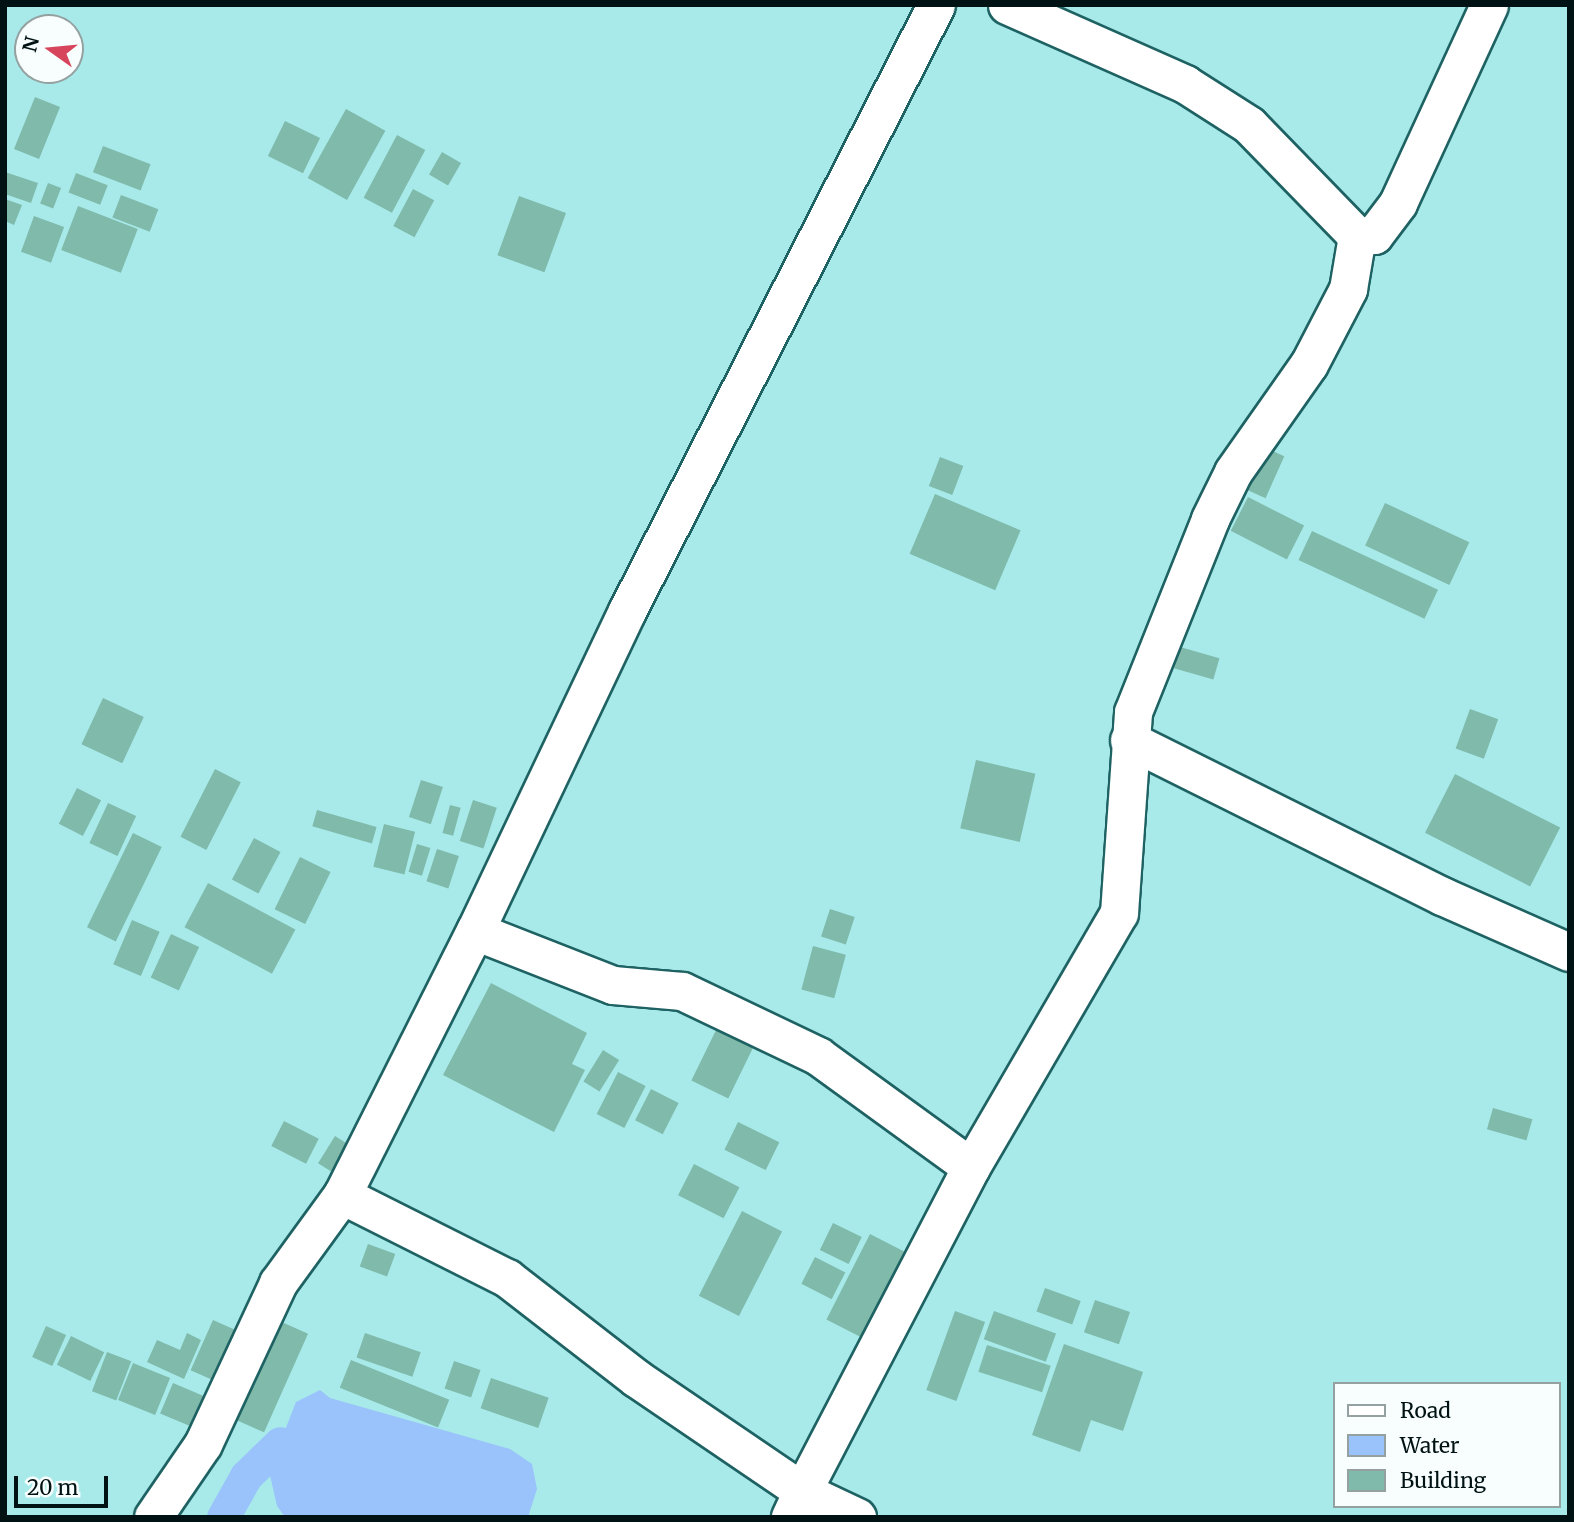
<!DOCTYPE html>
<style>
body{margin:0}
#map{position:relative;width:1574px;height:1522px;overflow:hidden;background:#a8eaea;font-family:Merriweather,serif}
div>[style]{position:absolute}
[style*='--x']{left:calc(var(--x)*1px);top:calc(var(--y)*1px);width:calc(var(--w)*1px);rotate:calc(var(--a)*1deg)}
.water>*{inset:0;background:#99c3fa}
.canal>*{height:33px;margin:-16.5px;padding:0 16.5px;transform-origin:16.5px;border-radius:16.5px;background:#99c3fa}
.building>*{inset:0;background:#7fbaaa;transform-origin:0 0}
.roads{filter:drop-shadow(2px 0 #1f6263) drop-shadow(-2px 0 #1f6263) drop-shadow(0 2px #1f6263) drop-shadow(0 -2px #1f6263)}
.minor>*{height:37px;margin:-18.5px;padding:0 18.5px;transform-origin:18.5px;border-radius:18.5px;background:#fff}
span{translate:-50% -50%;white-space:nowrap;text-align:center;line-height:1.15;-webkit-text-stroke:5px #f8fefe;paint-order:stroke}
.frame{position:absolute;inset:0;border:7px solid #001213;pointer-events:none}
.legend{position:absolute;left:1333px;top:1382px;width:228px;height:126px;box-sizing:border-box;background:#f8fefe;border:2px solid #95a0a0;margin:0;padding:9px 12px;list-style:none;font-size:21px;color:#001213}
.legend li{display:flex;align-items:center;gap:14px;height:35px}
.legend b{width:35px;border:2px solid #95a0a0}
.north{position:absolute;left:14px;top:14px;width:70px;height:70px;box-sizing:border-box;background:#f8fefe;border:2px solid #95a0a0;border-radius:50%;rotate:285deg;font-size:19px;font-weight:700;line-height:28px;text-align:center;color:#001213}
.north::after{content:'';display:block;margin:auto;width:24px;height:32px;background:#d6455b;clip-path:polygon(50% 0,100% 100%,50% 72%,0 100%)}
.scale{position:absolute;left:14px;top:1476px;width:94px;height:32px;box-sizing:border-box;border:4px solid #001213;border-top:0;padding-left:9px;font-size:21px;line-height:24px;white-space:nowrap;color:#001213;-webkit-text-stroke:5px #f8fefe;paint-order:stroke}
</style>
<div id="map">
<div class="water">
<i style="clip-path:polygon(320px 1390px,330px 1398px,510px 1449px,532px 1464px,537px 1489px,528px 1517px,285px 1517px,277px 1506px,269px 1471px,296px 1402px)"></i>
</div>
<div class="canal">
<i style="--x:223;--y:1517;--w:47;--a:-60.7"></i>
<i style="--x:246;--y:1476;--w:47;--a:-44.1"></i>
</div>
<div class="building">
<i style="left:35px;top:97px;width:27px;height:56px;rotate:22deg"></i>
<i style="left:346px;top:109px;width:45px;height:79px;rotate:29deg"></i>
<i style="left:285px;top:121px;width:39px;height:39px;rotate:26deg"></i>
<i style="left:397px;top:135px;width:32px;height:71px;rotate:28deg"></i>
<i style="left:103px;top:146px;width:51px;height:28px;rotate:21deg"></i>
<i style="left:442px;top:152px;width:22px;height:26px;rotate:30deg"></i>
<i style="clip-path:polygon(5px 172px,38px 183px,31px 203px,5px 194px)"></i>
<i style="left:76px;top:173px;width:34px;height:21px;rotate:21deg"></i>
<i style="left:48px;top:183px;width:14px;height:22px;rotate:21deg"></i>
<i style="left:413px;top:189px;width:24px;height:42px;rotate:28deg"></i>
<i style="left:121px;top:195px;width:40px;height:24px;rotate:21deg"></i>
<i style="left:519px;top:196px;width:50px;height:63px;rotate:20deg"></i>
<i style="clip-path:polygon(5px 199px,22px 205px,14px 225px,5px 221px)"></i>
<i style="left:78px;top:206px;width:64px;height:47px;rotate:21deg"></i>
<i style="left:34px;top:216px;width:32px;height:38px;rotate:20deg"></i>
<i style="left:1266px;top:448px;width:20px;height:46px;rotate:24deg"></i>
<i style="left:940px;top:457px;width:25px;height:31px;rotate:21deg"></i>
<i style="left:935px;top:494px;width:93px;height:65px;rotate:23deg"></i>
<i style="left:1248px;top:497px;width:63px;height:38px;rotate:27deg"></i>
<i style="left:1385px;top:503px;width:93px;height:47px;rotate:25deg"></i>
<i style="left:1312px;top:531px;width:139px;height:32px;rotate:25deg"></i>
<i style="left:1180px;top:647px;width:41px;height:22px;rotate:16deg"></i>
<i style="left:103px;top:698px;width:45px;height:51px;rotate:25deg"></i>
<i style="left:1470px;top:709px;width:30px;height:42px;rotate:20deg"></i>
<i style="left:976px;top:760px;width:61px;height:70px;rotate:13deg"></i>
<i style="left:215px;top:769px;width:29px;height:76px;rotate:27deg"></i>
<i style="left:1455px;top:774px;width:118px;height:66px;rotate:27deg"></i>
<i style="left:421px;top:780px;width:23px;height:39px;rotate:18deg"></i>
<i style="left:77px;top:788px;width:27px;height:40px;rotate:27deg"></i>
<i style="left:473px;top:800px;width:25px;height:43px;rotate:18deg"></i>
<i style="left:108px;top:803px;width:31px;height:44px;rotate:25deg"></i>
<i style="left:450px;top:805px;width:11px;height:29px;rotate:15deg"></i>
<i style="left:317px;top:810px;width:62px;height:17px;rotate:16deg"></i>
<i style="left:384px;top:824px;width:32px;height:44px;rotate:14deg"></i>
<i style="left:133px;top:833px;width:32px;height:105px;rotate:26deg"></i>
<i style="left:254px;top:838px;width:30px;height:47px;rotate:28deg"></i>
<i style="left:417px;top:844px;width:14px;height:29px;rotate:17deg"></i>
<i style="left:437px;top:849px;width:23px;height:34px;rotate:18deg"></i>
<i style="left:300px;top:857px;width:34px;height:58px;rotate:26deg"></i>
<i style="left:208px;top:883px;width:99px;height:50px;rotate:28deg"></i>
<i style="left:830px;top:909px;width:26px;height:29px;rotate:18deg"></i>
<i style="left:132px;top:920px;width:30px;height:48px;rotate:23deg"></i>
<i style="left:171px;top:934px;width:31px;height:48px;rotate:25deg"></i>
<i style="left:813px;top:946px;width:34px;height:45px;rotate:15deg"></i>
<i style="clip-path:polygon(491px 983px,587px 1033px,572px 1064px,585px 1070px,554px 1132px,443px 1075px)"></i>
<i style="left:719px;top:1024px;width:41px;height:63px;rotate:26deg"></i>
<i style="left:603px;top:1050px;width:19px;height:37px;rotate:32deg"></i>
<i style="left:618px;top:1072px;width:31px;height:47px;rotate:27deg"></i>
<i style="left:651px;top:1089px;width:31px;height:35px;rotate:27deg"></i>
<i style="left:1493px;top:1108px;width:41px;height:22px;rotate:16deg"></i>
<i style="left:284px;top:1121px;width:39px;height:28px;rotate:27deg"></i>
<i style="left:738px;top:1122px;width:46px;height:31px;rotate:26deg"></i>
<i style="left:335px;top:1136px;width:25px;height:32px;rotate:32deg"></i>
<i style="left:694px;top:1164px;width:51px;height:35px;rotate:27deg"></i>
<i style="left:742px;top:1211px;width:45px;height:95px;rotate:27deg"></i>
<i style="left:833px;top:1223px;width:32px;height:30px;rotate:26deg"></i>
<i style="left:870px;top:1234px;width:46px;height:96px;rotate:27deg"></i>
<i style="left:368px;top:1244px;width:29px;height:24px;rotate:20deg"></i>
<i style="left:815px;top:1257px;width:34px;height:30px;rotate:27deg"></i>
<i style="left:1045px;top:1288px;width:38px;height:25px;rotate:20deg"></i>
<i style="left:1095px;top:1300px;width:37px;height:34px;rotate:19deg"></i>
<i style="left:955px;top:1311px;width:32px;height:84px;rotate:20deg"></i>
<i style="left:994px;top:1311px;width:66px;height:30px;rotate:20deg"></i>
<i style="left:266px;top:1315px;width:46px;height:108px;rotate:24deg"></i>
<i style="left:213px;top:1320px;width:37px;height:55px;rotate:24deg"></i>
<i style="left:46px;top:1326px;width:22px;height:34px;rotate:24deg"></i>
<i style="clip-path:polygon(187px 1333px,201px 1340px,184px 1379px,147px 1362px,157px 1340px,180px 1350px)"></i>
<i style="left:365px;top:1333px;width:59px;height:26px;rotate:19deg"></i>
<i style="left:71px;top:1336px;width:37px;height:32px;rotate:26deg"></i>
<i style="clip-path:polygon(1064px 1344px,1143px 1372px,1123px 1431px,1091px 1420px,1080px 1452px,1032px 1435px)"></i>
<i style="left:987px;top:1345px;width:67px;height:28px;rotate:18deg"></i>
<i style="left:107px;top:1352px;width:26px;height:42px;rotate:21deg"></i>
<i style="left:351px;top:1360px;width:106px;height:30px;rotate:22deg"></i>
<i style="left:454px;top:1361px;width:28px;height:29px;rotate:19deg"></i>
<i style="left:133px;top:1363px;width:40px;height:40px;rotate:22deg"></i>
<i style="left:491px;top:1378px;width:61px;height:32px;rotate:19deg"></i>
<i style="left:173px;top:1383px;width:46px;height:33px;rotate:23deg"></i>
</div>
<div class="roads">
<div class="minor">
<i style="--x:1007;--y:5;--w:195;--a:23.9"></i>
<i style="--x:1185;--y:84;--w:76;--a:32.6"></i>
<i style="--x:1249;--y:125;--w:155;--a:45.8"></i>
<i style="--x:1357;--y:236;--w:17;--a:-3"></i>
<i style="--x:1374;--y:235;--w:40;--a:-53"></i>
<i style="--x:1398;--y:203;--w:218;--a:-65.3"></i>
<i style="--x:1129;--y:740;--w:350;--a:26.5"></i>
<i style="--x:1442;--y:896;--w:139;--a:23.8"></i>
<i style="--x:475;--y:931;--w:148;--a:21.4"></i>
<i style="--x:613;--y:985;--w:69;--a:5"></i>
<i style="--x:682;--y:991;--w:151;--a:25.5"></i>
<i style="--x:818;--y:1056;--w:189;--a:36"></i>
<i style="--x:971;--y:1167;--w:365;--a:117.5"></i>
<i style="--x:802;--y:1491;--w:61;--a:25.3"></i>
<i style="--x:971;--y:1167;--w:294;--a:-59.8"></i>
<i style="--x:1119;--y:913;--w:201;--a:-86"></i>
<i style="--x:1133;--y:712;--w:208;--a:-68.2"></i>
<i style="--x:1210;--y:519;--w:52;--a:-63.9"></i>
<i style="--x:1233;--y:472;--w:132;--a:-54.9"></i>
<i style="--x:1309;--y:364;--w:85;--a:-62.5"></i>
<i style="--x:1348;--y:289;--w:54;--a:-80.4"></i>
<i style="--x:342;--y:1195;--w:185;--a:26.7"></i>
<i style="--x:507;--y:1278;--w:163;--a:37.8"></i>
<i style="--x:636;--y:1378;--w:201;--a:34.2"></i>
<i style="--x:802;--y:1491;--w:29;--a:115"></i>
<i style="--x:153;--y:1517;--w:88;--a:-55.6"></i>
<i style="--x:203;--y:1444;--w:178;--a:-65"></i>
<i style="--x:278;--y:1283;--w:109;--a:-54"></i>
<i style="--x:342;--y:1195;--w:296;--a:-63.3"></i>
<i style="--x:475;--y:931;--w:354;--a:-64.6"></i>
<i style="--x:627;--y:611;--w:680;--a:-62.98"></i>
</div>
</div>
<div class="frame"></div>
<ul class="legend">
<li><b style="height:9px;background:#fff"></b>Road</li>
<li><b style="height:19px;background:#99c3fa"></b>Water</li>
<li><b style="height:19px;background:#7fbaaa"></b>Building</li>
</ul>
<div class="north">N</div>
<div class="scale">20 m</div>
</div>
